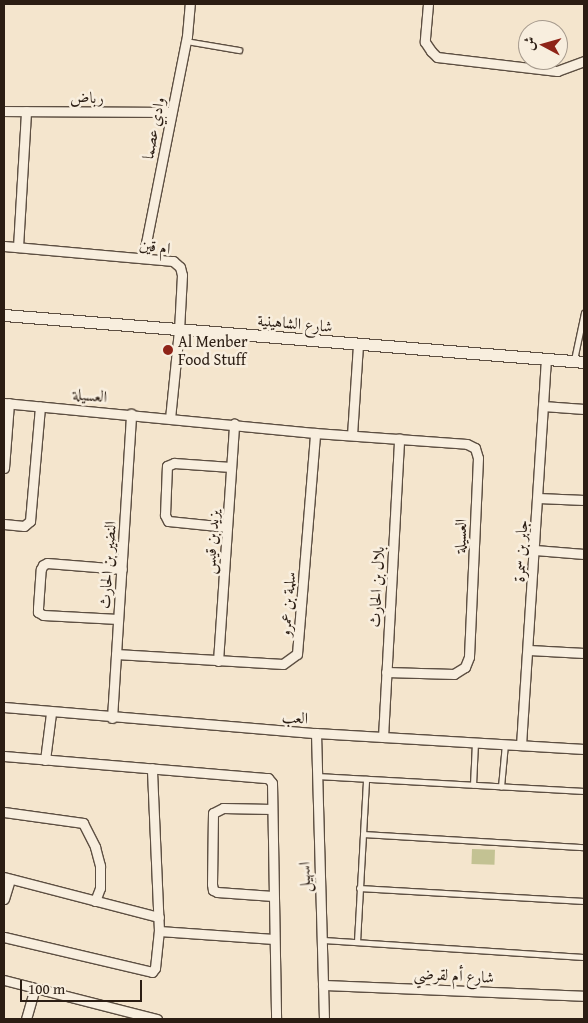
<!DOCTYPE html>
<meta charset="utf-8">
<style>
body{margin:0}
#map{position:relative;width:588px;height:1023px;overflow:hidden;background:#f4e5cd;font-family:"Gentium Book Plus",Amiri,serif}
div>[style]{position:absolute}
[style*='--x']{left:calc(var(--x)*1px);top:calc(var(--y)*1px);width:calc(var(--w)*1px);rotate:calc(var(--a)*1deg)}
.green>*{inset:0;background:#c3c293;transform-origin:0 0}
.roads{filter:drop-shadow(1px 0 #5d4f42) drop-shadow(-1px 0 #5d4f42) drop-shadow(0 1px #5d4f42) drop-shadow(0 -1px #5d4f42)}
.service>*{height:4.5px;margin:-2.25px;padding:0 2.25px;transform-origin:2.25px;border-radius:2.25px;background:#f8eede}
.minor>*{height:9px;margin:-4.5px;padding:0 4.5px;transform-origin:4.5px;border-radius:4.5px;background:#f8eede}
.tertiary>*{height:11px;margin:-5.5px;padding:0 5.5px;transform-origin:5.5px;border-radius:5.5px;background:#f8eede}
.dots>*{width:14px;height:14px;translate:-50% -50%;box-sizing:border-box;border:2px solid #f8eede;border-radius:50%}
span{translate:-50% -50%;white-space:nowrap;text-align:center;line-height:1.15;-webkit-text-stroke:5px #f8eede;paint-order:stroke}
.street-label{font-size:16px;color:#2b1d13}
.poi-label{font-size:16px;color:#2b1d13}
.left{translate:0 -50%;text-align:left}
.frame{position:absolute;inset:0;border:5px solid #2b1d13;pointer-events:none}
.north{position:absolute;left:518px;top:20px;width:50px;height:50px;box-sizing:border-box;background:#f8eede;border:1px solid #a69a8d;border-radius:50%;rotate:276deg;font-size:14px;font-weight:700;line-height:20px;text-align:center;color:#2b1d13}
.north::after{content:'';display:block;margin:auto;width:18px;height:22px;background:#8f2418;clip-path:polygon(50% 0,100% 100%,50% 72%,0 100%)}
.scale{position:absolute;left:20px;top:980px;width:122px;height:22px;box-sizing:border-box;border:2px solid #2b1d13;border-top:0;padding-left:6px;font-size:15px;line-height:18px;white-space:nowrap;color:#2b1d13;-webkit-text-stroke:4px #f8eede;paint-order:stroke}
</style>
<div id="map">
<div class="green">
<i style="left:472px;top:849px;width:23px;height:15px;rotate:2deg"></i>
</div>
<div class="roads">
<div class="service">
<i style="--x:186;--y:41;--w:54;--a:9.6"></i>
<i style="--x:574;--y:360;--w:48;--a:-78"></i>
<i style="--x:317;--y:776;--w:267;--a:3.2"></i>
<i style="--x:473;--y:785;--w:42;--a:-87.3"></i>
<i style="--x:501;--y:787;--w:43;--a:-84.7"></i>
<i style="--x:363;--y:834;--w:221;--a:3.4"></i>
<i style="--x:359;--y:888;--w:225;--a:3.3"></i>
<i style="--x:322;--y:940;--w:263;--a:3.7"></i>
<i style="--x:357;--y:942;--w:163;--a:-86.8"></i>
</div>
<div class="minor">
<i style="--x:428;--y:4;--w:38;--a:95"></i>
<i style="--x:425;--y:42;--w:11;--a:56"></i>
<i style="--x:431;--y:51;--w:8;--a:45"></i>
<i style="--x:437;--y:57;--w:121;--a:6.7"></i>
<i style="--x:557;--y:71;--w:29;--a:-20"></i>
<i style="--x:4;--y:111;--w:167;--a:0.3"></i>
<i style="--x:4;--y:246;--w:170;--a:5.1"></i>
<i style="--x:173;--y:261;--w:9;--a:41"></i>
<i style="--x:180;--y:267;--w:8;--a:76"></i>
<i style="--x:182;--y:275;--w:55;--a:93.1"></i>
<i style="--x:179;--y:330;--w:88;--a:95.8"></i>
<i style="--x:18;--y:247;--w:136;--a:-86.6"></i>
<i style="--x:143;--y:258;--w:226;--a:-78.8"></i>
<i style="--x:187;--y:36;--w:32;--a:-85"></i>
<i style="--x:4;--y:403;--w:312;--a:5.5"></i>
<i style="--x:315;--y:433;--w:152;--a:4.1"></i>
<i style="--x:467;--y:444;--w:9;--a:27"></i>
<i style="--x:475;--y:448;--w:10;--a:73"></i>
<i style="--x:478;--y:458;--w:199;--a:92.6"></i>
<i style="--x:469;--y:657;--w:11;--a:112"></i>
<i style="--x:465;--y:667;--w:13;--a:148"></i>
<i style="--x:454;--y:674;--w:68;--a:-178.3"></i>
<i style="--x:543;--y:406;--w:41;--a:4.2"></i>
<i style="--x:352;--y:435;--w:90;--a:-86.2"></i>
<i style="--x:4;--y:468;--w:65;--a:-85.6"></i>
<i style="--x:538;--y:498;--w:46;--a:2.5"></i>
<i style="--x:4;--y:524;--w:20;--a:6"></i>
<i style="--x:24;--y:526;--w:8;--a:-40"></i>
<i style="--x:30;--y:521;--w:115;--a:-85"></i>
<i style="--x:227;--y:527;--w:59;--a:-174.2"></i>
<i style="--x:168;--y:521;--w:7;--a:-117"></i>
<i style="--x:165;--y:515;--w:49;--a:-87.7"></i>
<i style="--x:167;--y:466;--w:8;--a:-23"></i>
<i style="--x:174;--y:463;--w:57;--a:4"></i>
<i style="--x:535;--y:550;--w:49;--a:4.7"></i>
<i style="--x:118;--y:619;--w:75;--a:-176.9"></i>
<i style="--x:43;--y:615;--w:6;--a:-149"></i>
<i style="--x:38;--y:612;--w:4;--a:-90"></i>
<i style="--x:38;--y:608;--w:39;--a:-86"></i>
<i style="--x:41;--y:569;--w:4;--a:-63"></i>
<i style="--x:43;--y:565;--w:4;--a:-27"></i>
<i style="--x:47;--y:563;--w:75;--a:4.6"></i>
<i style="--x:529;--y:650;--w:55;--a:3.1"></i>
<i style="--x:116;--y:654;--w:167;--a:3.4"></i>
<i style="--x:283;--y:664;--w:17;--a:-36"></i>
<i style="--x:297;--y:654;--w:222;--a:-85.3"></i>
<i style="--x:218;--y:661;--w:238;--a:-86.1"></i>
<i style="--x:4;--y:707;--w:313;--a:4.8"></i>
<i style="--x:316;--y:733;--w:268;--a:3.4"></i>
<i style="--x:112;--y:718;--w:305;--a:-86.4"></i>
<i style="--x:316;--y:733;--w:286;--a:88.4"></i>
<i style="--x:383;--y:737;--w:299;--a:-86.9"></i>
<i style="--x:521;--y:745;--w:387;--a:-86.3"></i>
<i style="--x:4;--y:756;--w:265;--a:4.8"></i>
<i style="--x:268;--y:778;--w:6;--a:51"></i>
<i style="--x:272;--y:783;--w:236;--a:89"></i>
<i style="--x:45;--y:760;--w:47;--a:-82.7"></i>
<i style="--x:272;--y:809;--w:49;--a:-178.8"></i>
<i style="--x:223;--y:808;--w:11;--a:153"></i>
<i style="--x:213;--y:813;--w:71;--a:90.8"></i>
<i style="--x:212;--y:884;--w:6;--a:81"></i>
<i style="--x:213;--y:890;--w:4;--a:27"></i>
<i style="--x:217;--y:892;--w:56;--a:4.1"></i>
<i style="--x:4;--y:812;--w:80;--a:7.9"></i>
<i style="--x:83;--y:823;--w:27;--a:63"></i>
<i style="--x:95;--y:847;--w:20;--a:75"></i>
<i style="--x:100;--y:866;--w:22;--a:90"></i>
<i style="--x:100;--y:888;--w:14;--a:111"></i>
<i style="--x:4;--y:877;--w:160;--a:14.5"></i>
<i style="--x:4;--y:899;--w:21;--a:-73"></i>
<i style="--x:159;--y:931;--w:115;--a:4"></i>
<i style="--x:4;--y:937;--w:152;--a:13.3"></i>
<i style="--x:152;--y:972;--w:5;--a:-53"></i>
<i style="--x:155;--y:968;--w:37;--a:-84"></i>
<i style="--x:159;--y:931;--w:163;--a:-92.5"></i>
<i style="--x:4;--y:980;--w:158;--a:14.3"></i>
<i style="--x:323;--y:985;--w:261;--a:2.4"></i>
<i style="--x:26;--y:1019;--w:32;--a:-74"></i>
</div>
<div class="tertiary">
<i style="--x:4;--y:315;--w:582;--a:4.63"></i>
</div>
</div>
<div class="dots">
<i style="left:168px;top:350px;background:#8f2418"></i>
</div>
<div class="street-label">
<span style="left:87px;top:97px">رباض</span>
<span style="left:153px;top:128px;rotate:-79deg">وادي عصما</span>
<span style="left:155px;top:246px;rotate:8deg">ام قين</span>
<span style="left:295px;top:323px;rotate:5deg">شارع الشاهينية</span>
<span style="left:90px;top:395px;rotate:5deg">العسيلة</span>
<span style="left:460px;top:536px;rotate:-88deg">العسيلة</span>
<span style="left:211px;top:542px;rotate:-86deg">يزيد بن قيس</span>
<span style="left:520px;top:551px;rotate:-87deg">جابر بن سمرة</span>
<span style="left:107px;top:565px;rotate:-86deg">النضير بن الحارث</span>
<span style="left:376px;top:587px;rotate:-87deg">بلال بن الحارث</span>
<span style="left:287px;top:604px;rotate:-85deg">سلمة بن عمرو</span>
<span style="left:295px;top:717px;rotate:4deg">العب</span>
<span style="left:304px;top:877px;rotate:-91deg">اسهيل</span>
<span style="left:454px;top:975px;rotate:3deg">شارع أم لقرضي</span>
</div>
<div class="poi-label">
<span class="left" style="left:178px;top:350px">Al Menber<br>Food Stuff</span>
</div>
<div class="frame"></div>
<div class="north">ش</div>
<div class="scale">100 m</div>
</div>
